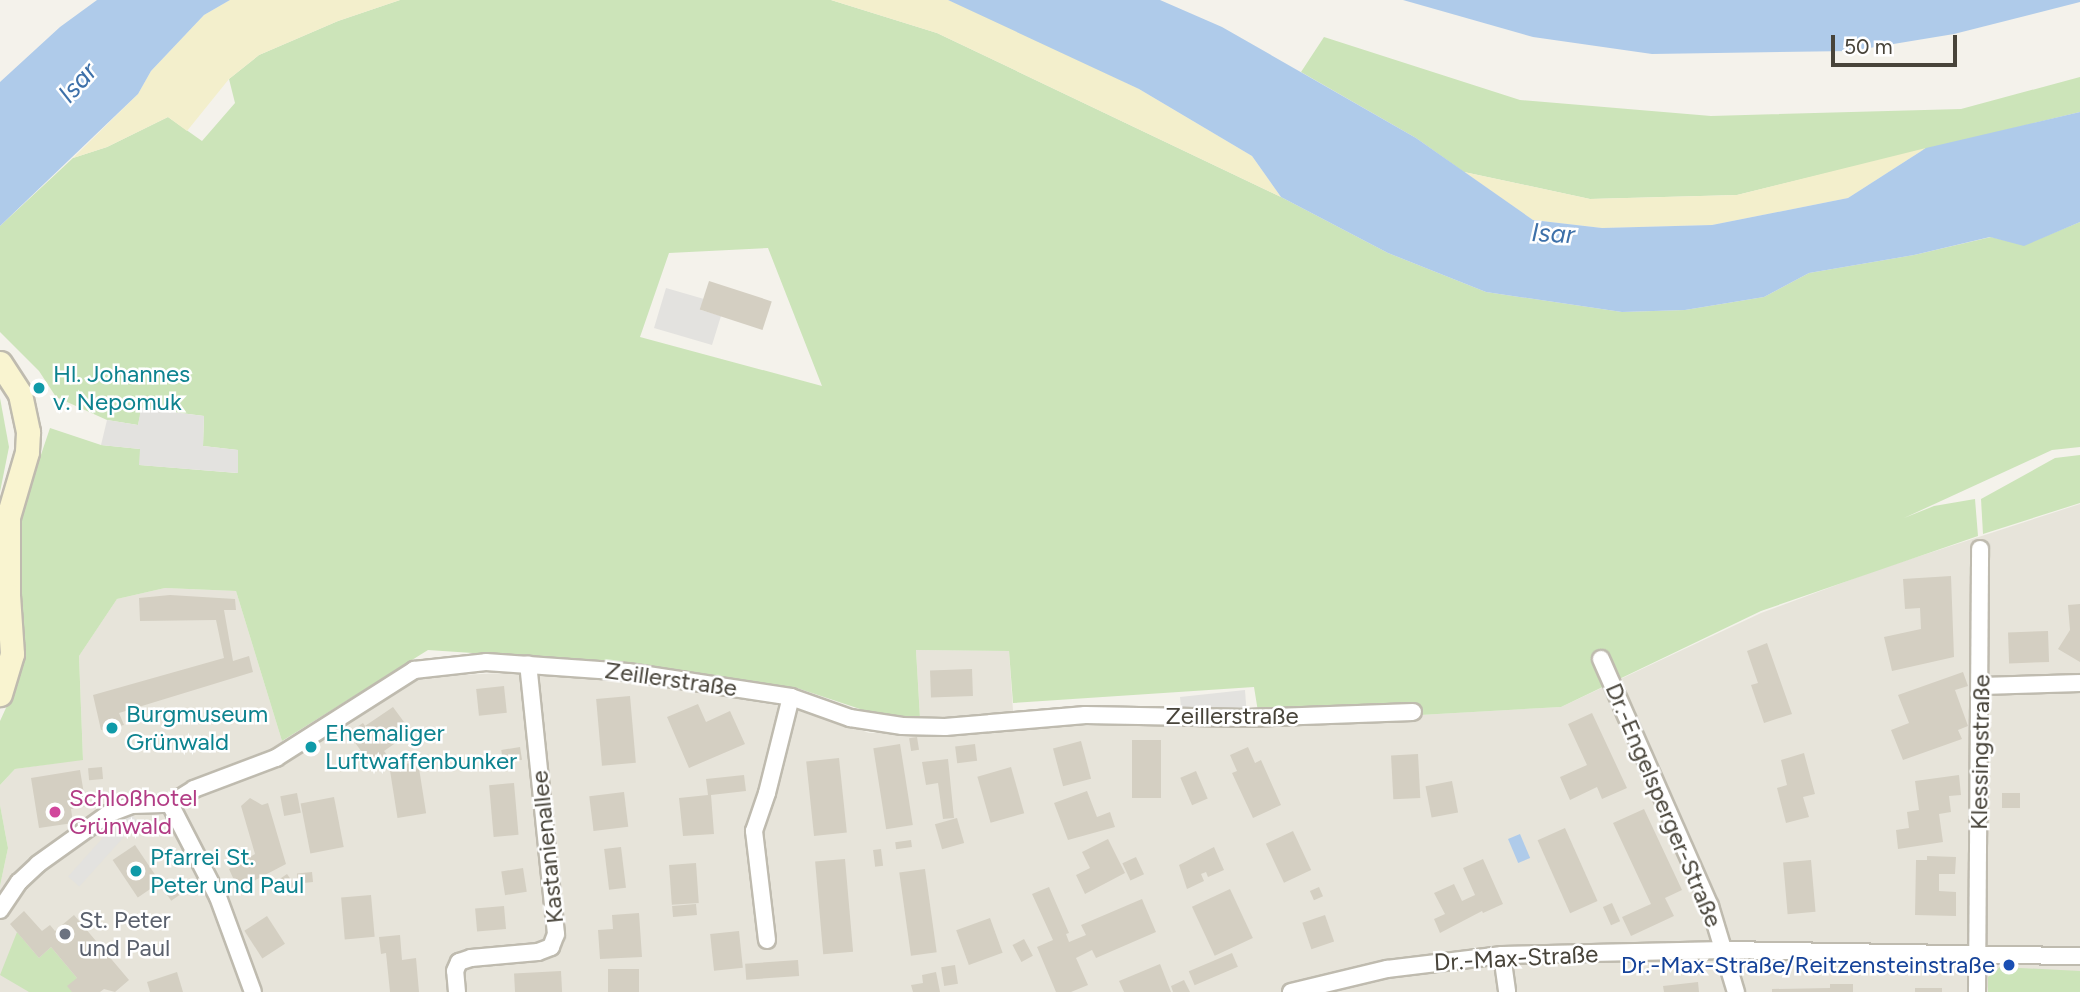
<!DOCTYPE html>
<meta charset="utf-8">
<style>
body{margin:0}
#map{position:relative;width:2080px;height:992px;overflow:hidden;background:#f4f2eb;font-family:Figtree,sans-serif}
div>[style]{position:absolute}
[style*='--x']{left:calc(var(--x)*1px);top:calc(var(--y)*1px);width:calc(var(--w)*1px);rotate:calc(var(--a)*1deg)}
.residential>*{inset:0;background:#e7e4da}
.green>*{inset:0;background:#cce4b9}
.sand>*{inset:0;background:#f3efcc}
.parking>*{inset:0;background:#e3e2df;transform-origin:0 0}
.water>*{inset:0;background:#afcbea;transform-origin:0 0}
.building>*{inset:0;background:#d4cfc2;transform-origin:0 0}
.roads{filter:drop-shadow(2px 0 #bfbbaf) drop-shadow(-2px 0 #bfbbaf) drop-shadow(0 2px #bfbbaf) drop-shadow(0 -2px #bfbbaf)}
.minor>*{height:16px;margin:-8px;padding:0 8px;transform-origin:8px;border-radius:8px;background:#fff}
.secondary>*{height:23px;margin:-11.5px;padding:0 11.5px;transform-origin:11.5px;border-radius:11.5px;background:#f9f4d0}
.dots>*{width:19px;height:19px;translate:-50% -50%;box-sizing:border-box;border:4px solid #fff;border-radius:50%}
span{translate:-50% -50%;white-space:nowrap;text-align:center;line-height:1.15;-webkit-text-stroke:5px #fff;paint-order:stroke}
.culture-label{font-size:24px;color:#0d838f}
.left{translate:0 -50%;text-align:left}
.street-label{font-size:24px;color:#48443a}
.hotel-label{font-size:24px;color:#b23c85}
.worship-label{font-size:24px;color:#5b616d}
.transit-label{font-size:24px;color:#164399}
.right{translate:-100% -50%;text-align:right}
.water-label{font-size:26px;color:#3d70a9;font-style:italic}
.scale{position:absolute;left:1831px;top:35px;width:126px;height:32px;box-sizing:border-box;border:4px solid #48443a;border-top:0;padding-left:9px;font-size:21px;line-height:24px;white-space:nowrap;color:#48443a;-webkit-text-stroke:5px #fff;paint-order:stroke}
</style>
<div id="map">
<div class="residential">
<i style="clip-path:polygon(2080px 504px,2080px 992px,0 992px,0 886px,8px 848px,0 805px,0 785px,15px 769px,83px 759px,79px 656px,117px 599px,165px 588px,236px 591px,282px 741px,290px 758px,415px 677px,552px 671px,802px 709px,869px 733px,921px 733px,916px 650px,1009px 651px,1014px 726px,1260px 724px,1561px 707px,1761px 613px,1877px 570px)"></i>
</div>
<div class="green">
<i style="clip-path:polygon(evenodd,400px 0,831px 0,937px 33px,1281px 197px,1388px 253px,1486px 292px,1622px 312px,1685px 310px,1764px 297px,1809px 273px,1914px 255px,1991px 237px,2024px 245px,2080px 222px,2080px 447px,2052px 450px,1904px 518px,1934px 506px,1975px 499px,1978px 536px,1761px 611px,1561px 707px,1260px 724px,1254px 687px,1013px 703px,1009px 651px,916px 650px,920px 718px,869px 712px,797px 688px,711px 675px,608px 662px,428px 650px,282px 741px,236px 591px,165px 588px,117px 599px,79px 656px,83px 760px,15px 769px,0 785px,0 721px,16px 686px,23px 659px,19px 594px,20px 517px,50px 428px,101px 445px,140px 449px,140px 465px,237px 473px,238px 453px,238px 450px,203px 446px,204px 416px,142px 408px,138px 425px,107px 420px,56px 397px,39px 371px,0 332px,0 226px,73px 158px,107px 147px,168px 117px,202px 141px,235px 103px,229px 79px,259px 55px,338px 21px,400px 0,768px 248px,822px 386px,640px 337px,669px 253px,768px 248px)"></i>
<i style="clip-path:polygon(1324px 37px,1520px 100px,1711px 116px,1961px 109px,2080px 77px,2080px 112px,1737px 195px,1590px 199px,1464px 172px,1416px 138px,1301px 72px)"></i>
<i style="clip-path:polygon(0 398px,9px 447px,0 492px)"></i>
<i style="clip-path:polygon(2080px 455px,2080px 503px,1983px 534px,1981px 499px,2055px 458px)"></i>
<i style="clip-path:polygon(0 805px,8px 848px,0 886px)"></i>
<i style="clip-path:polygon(17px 932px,39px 958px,51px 947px,77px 978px,72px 992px,29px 992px,0 975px)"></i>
<i style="clip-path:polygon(2000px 967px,2080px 971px,2080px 992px,1988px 992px,1988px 977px)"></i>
</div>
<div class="sand">
<i style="clip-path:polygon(230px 0,400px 0,338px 21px,259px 55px,229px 79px,187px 131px,168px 117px,107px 147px,73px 158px,138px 94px,151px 71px,204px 15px)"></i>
<i style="clip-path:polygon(831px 0,948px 0,976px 10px,1139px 89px,1252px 156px,1281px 197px,937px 33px)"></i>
<i style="clip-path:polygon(1926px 148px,1848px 198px,1712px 225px,1602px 228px,1533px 220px,1464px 172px,1590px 199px,1737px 195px)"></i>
</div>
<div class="parking">
<i style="clip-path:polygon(666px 288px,704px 299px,701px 310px,721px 316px,712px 345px,654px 328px)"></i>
<i style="clip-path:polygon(141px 408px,204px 416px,203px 446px,238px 450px,238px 473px,139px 465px,140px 449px,101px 445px,107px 420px,138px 425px)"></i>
<i style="clip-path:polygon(1245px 690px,1247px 718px,1182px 717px,1180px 697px)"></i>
<i style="left:127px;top:811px;width:15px;height:88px;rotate:42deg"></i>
</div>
<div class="water">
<i style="clip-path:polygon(97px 0,230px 0,204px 15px,151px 71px,138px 94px,0 226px,0 82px,60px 27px)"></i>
<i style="clip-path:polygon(948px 0,1160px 0,1222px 27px,1416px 138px,1533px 220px,1602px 228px,1712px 225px,1848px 198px,1926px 148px,2080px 112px,2080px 222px,2024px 246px,1990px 237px,1914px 255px,1809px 273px,1764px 297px,1685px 310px,1622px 312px,1486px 292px,1388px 253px,1281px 197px,1252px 156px,1139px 89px)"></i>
<i style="clip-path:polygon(1403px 0,2080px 0,2080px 2px,1954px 34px,1851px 51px,1652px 54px,1533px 37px)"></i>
<i style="left:1520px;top:834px;width:26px;height:13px;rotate:67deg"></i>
</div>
<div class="building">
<i style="left:709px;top:281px;width:66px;height:30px;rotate:18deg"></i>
<i style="clip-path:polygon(1951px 576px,1954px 657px,1892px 671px,1884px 637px,1921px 629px,1920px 608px,1905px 609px,1903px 579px)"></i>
<i style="clip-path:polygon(170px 595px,235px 599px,236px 610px,224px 610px,233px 661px,249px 656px,253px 672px,119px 713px,124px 725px,101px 730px,93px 695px,224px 658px,216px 620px,140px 621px,139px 598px)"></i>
<i style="clip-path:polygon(2080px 604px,2080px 662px,2058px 649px,2070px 630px,2068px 605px)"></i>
<i style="left:2048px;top:631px;width:31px;height:40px;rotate:88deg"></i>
<i style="clip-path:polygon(1767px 643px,1792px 714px,1764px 723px,1751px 685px,1758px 683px,1747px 651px)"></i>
<i style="left:972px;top:669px;width:27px;height:42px;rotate:88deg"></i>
<i style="clip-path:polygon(1963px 672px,1968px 686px,1955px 690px,1968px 726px,1958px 730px,1962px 739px,1903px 760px,1891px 730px,1909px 723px,1898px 695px)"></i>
<i style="left:504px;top:686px;width:27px;height:28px;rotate:84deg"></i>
<i style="left:630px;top:696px;width:67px;height:34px;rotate:85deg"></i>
<i style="clip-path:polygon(698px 704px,706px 722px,730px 711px,745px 744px,689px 768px,667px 717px)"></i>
<i style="clip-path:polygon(393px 707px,404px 722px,390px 733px,397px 742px,384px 751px,387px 755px,372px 766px,348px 733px,363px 723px,365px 726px)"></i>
<i style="clip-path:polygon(1592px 713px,1627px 788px,1602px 799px,1597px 787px,1570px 800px,1560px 777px,1587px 765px,1568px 724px)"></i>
<i style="left:917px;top:737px;width:13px;height:8px;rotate:81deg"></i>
<i style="left:1132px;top:740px;width:29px;height:58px"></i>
<i style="left:1081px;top:741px;width:39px;height:29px;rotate:75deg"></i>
<i style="left:900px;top:744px;width:82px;height:27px;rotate:81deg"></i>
<i style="left:975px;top:744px;width:17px;height:20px;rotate:83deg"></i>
<i style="left:520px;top:747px;width:13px;height:19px;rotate:81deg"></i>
<i style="clip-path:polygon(1248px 747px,1255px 763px,1261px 760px,1281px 805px,1253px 818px,1232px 773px,1237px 771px,1230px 755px)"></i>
<i style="clip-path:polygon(1804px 753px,1815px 794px,1803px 797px,1809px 817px,1786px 823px,1777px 788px,1787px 785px,1781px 760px)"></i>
<i style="left:1418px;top:754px;width:44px;height:27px;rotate:87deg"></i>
<i style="left:839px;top:758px;width:75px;height:33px;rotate:84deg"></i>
<i style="clip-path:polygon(948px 759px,954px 818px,943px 819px,938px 783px,926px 785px,922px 762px)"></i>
<i style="left:418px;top:762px;width:52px;height:29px;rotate:81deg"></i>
<i style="left:102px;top:767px;width:12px;height:14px;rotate:85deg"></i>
<i style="left:1011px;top:767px;width:48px;height:35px;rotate:74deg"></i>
<i style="clip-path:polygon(80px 770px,86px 806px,71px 809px,73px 823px,39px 828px,31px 778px)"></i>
<i style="left:1196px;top:771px;width:30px;height:17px;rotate:67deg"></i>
<i style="clip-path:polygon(744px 775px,746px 791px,711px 795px,714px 834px,683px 836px,679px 798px,708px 795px,706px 779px)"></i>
<i style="clip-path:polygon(1959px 775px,1961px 795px,1949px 796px,1951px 812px,1939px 814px,1943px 842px,1898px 849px,1896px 830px,1909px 828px,1907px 812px,1919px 810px,1915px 781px)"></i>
<i style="left:1452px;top:781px;width:32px;height:27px;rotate:79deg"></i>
<i style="left:514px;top:783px;width:52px;height:25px;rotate:85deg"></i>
<i style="clip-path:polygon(1087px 791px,1097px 817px,1110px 812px,1115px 827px,1068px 840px,1054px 803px)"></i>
<i style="left:624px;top:792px;width:35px;height:35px;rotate:83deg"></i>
<i style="left:297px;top:793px;width:20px;height:17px;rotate:79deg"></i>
<i style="left:2002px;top:793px;width:18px;height:15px"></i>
<i style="left:334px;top:797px;width:51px;height:34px;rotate:79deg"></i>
<i style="clip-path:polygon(250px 798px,262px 805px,268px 803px,286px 864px,238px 889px,229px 869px,255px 854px,241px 806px)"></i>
<i style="clip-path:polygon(1644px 809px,1682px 890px,1665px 898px,1674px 916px,1631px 936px,1622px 917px,1651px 904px,1613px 823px)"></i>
<i style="left:957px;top:818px;width:26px;height:23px;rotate:74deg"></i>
<i style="left:1565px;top:828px;width:80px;height:30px;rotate:66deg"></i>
<i style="left:1293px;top:831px;width:43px;height:30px;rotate:65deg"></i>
<i style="clip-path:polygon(1108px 839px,1125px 873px,1085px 894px,1076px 875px,1090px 868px,1082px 852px)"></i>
<i style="left:911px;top:840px;width:7px;height:16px;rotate:82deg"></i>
<i style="left:135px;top:845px;width:45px;height:27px;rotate:56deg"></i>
<i style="left:621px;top:847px;width:41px;height:17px;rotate:83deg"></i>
<i style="clip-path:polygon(1214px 847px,1224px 870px,1208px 877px,1206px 872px,1201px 874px,1204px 881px,1187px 889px,1179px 865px)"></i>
<i style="left:881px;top:849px;width:17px;height:8px;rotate:83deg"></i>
<i style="clip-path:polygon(1927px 856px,1956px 857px,1955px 874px,1939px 874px,1939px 891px,1956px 892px,1956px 916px,1915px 915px,1916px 860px,1927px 860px)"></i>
<i style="left:1136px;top:857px;width:19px;height:15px;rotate:65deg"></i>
<i style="left:845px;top:859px;width:93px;height:30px;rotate:85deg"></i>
<i style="clip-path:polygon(1483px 859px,1503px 904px,1483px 913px,1482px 911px,1440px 933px,1434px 919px,1445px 914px,1434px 893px,1454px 884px,1462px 901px,1475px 895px,1463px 868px)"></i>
<i style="left:1811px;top:860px;width:52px;height:28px;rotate:85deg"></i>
<i style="left:696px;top:863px;width:40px;height:27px;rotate:86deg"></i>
<i style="left:523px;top:868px;width:24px;height:22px;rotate:81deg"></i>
<i style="left:925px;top:869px;width:84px;height:26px;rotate:82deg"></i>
<i style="left:312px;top:872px;width:10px;height:15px;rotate:84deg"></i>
<i style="left:287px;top:874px;width:14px;height:17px;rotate:56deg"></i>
<i style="left:176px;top:878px;width:16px;height:17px;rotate:55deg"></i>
<i style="clip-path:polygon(1049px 887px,1069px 933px,1066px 934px,1069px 942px,1086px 935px,1081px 925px,1142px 899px,1156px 932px,1096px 958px,1092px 950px,1076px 958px,1088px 985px,1071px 992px,1056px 992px,1037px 947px,1053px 940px,1032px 894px)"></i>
<i style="left:1319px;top:887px;width:10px;height:10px;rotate:66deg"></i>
<i style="left:1230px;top:889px;width:54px;height:42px;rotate:65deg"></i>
<i style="left:371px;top:895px;width:42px;height:30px;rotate:85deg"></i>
<i style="left:1612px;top:903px;width:20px;height:10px;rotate:66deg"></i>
<i style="left:696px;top:904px;width:11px;height:24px;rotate:85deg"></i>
<i style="left:504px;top:906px;width:23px;height:29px;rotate:85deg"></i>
<i style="clip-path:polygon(24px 911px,42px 931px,50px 925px,55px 931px,74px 915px,129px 980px,115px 992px,104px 989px,100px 992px,72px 992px,67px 986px,77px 978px,51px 947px,39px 958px,10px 924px)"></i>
<i style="clip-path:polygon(639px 913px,642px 957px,600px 959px,598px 930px,613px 929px,612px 915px)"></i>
<i style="left:1325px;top:915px;width:28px;height:24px;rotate:71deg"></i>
<i style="left:267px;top:916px;width:33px;height:27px;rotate:57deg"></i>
<i style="left:990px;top:918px;width:37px;height:36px;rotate:70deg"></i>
<i style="left:739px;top:931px;width:37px;height:29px;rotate:84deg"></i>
<i style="clip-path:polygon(400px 935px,402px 960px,416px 958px,419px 992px,390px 992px,386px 953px,381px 954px,379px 937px)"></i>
<i style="left:1024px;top:939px;width:19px;height:13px;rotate:62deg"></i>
<i style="left:1232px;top:953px;width:15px;height:47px;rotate:67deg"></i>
<i style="left:798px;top:960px;width:16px;height:53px;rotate:86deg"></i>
<i style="clip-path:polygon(1160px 964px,1171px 992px,1124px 992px,1119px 981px)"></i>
<i style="left:955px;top:965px;width:19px;height:14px;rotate:81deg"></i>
<i style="left:608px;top:969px;width:31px;height:23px"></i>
<i style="left:561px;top:971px;width:21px;height:47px;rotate:87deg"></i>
<i style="clip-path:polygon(177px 972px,183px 992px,150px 992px,147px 982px)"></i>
<i style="clip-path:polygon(936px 972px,940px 992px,913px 992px,911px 985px,923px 983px,922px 975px)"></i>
<i style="clip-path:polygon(1184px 980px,1190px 992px,1173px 992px,1171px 986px)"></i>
<i style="clip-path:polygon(1698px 982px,1699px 992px,1664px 992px,1663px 986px)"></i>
<i style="clip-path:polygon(1830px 984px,1853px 984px,1853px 992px,1772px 992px,1772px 989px,1830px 988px)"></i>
<i style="left:1915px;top:988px;width:27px;height:4px"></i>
</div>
<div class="roads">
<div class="minor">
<i style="--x:1601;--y:659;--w:270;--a:66.2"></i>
<i style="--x:1710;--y:906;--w:90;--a:73.2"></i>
<i style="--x:1982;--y:686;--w:98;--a:-1.8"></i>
<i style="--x:170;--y:804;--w:105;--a:62.7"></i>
<i style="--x:218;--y:897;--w:101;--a:69.8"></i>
<i style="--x:0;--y:910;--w:34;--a:-56"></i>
<i style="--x:19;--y:882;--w:26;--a:-43"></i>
<i style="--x:38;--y:864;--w:86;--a:-35.5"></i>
<i style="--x:108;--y:814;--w:26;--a:-21"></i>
<i style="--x:132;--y:805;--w:38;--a:-2"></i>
<i style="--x:170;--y:804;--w:28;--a:-32"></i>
<i style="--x:194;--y:789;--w:88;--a:-20.7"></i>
<i style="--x:276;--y:758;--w:164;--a:-32.5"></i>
<i style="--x:414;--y:670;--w:72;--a:-6.3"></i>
<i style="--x:486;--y:662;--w:142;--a:4"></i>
<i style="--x:628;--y:672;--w:165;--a:8.7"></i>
<i style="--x:791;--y:697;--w:63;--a:19.6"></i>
<i style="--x:850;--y:718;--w:53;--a:8.7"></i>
<i style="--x:902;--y:726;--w:43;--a:1.3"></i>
<i style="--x:945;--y:727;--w:141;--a:-4.9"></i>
<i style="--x:1085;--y:715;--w:162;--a:1.1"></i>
<i style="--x:1247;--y:718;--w:166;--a:-2.1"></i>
<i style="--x:767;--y:940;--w:110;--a:-96.8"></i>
<i style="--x:754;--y:831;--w:40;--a:-71.1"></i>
<i style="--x:767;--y:793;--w:99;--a:-76"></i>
<i style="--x:1502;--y:955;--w:37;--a:82"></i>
<i style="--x:457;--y:992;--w:21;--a:-95"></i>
<i style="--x:455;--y:971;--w:10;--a:-66"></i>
<i style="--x:459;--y:962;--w:13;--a:-18"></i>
<i style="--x:471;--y:958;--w:67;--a:-5.1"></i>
<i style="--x:538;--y:952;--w:14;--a:-21"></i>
<i style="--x:551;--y:947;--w:14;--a:-69"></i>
<i style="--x:556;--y:934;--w:271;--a:-95.9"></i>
<i style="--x:1291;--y:992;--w:99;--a:-13.5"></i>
<i style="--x:1387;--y:969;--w:116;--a:-6.9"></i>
<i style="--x:1502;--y:955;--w:223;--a:-1.3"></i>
<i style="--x:1725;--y:950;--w:355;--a:1"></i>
<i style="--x:1977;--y:992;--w:443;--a:-89.6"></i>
</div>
<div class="secondary">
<i style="--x:0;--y:363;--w:37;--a:57"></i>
<i style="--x:20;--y:394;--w:39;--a:78"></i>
<i style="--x:28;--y:432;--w:20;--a:93"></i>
<i style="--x:27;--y:452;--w:68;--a:106.3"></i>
<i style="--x:8;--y:517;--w:78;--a:90"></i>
<i style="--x:8;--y:595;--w:59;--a:86.1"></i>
<i style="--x:12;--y:654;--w:42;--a:106.7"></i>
</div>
</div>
<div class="dots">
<i style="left:39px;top:388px;background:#0f9aa8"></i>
<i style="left:112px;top:728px;background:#0f9aa8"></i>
<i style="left:311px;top:747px;background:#0f9aa8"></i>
<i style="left:55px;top:812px;background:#d1479c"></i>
<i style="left:136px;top:871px;background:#0f9aa8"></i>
<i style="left:65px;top:934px;background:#6b7280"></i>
<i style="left:2009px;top:965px;background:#1a4fb4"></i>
</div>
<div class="culture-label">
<span class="left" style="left:53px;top:388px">Hl. Johannes<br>v. Nepomuk</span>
<span class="left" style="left:126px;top:728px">Burgmuseum<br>Grünwald</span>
<span class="left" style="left:325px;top:747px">Ehemaliger<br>Luftwaffenbunker</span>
<span class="left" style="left:150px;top:871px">Pfarrei St.<br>Peter und Paul</span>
</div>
<div class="street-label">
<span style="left:671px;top:679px;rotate:8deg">Zeillerstraße</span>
<span style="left:1232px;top:716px">Zeillerstraße</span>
<span style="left:1980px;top:752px;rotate:-89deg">Klessingstraße</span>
<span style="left:1664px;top:805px;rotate:67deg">Dr.-Engelsperger-Straße</span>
<span style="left:547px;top:847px;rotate:-96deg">Kastanienallee</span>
<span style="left:1516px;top:958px;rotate:-3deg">Dr.-Max-Straße</span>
</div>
<div class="hotel-label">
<span class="left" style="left:69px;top:812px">Schloßhotel<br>Grünwald</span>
</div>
<div class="worship-label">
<span class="left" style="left:79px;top:934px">St. Peter<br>und Paul</span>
</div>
<div class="transit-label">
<span class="right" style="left:1995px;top:965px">Dr.-Max-Straße/Reitzensteinstraße</span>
</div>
<div class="water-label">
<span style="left:78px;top:83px;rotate:-48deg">Isar</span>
<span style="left:1553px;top:234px;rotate:3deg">Isar</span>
</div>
<div class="scale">50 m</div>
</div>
